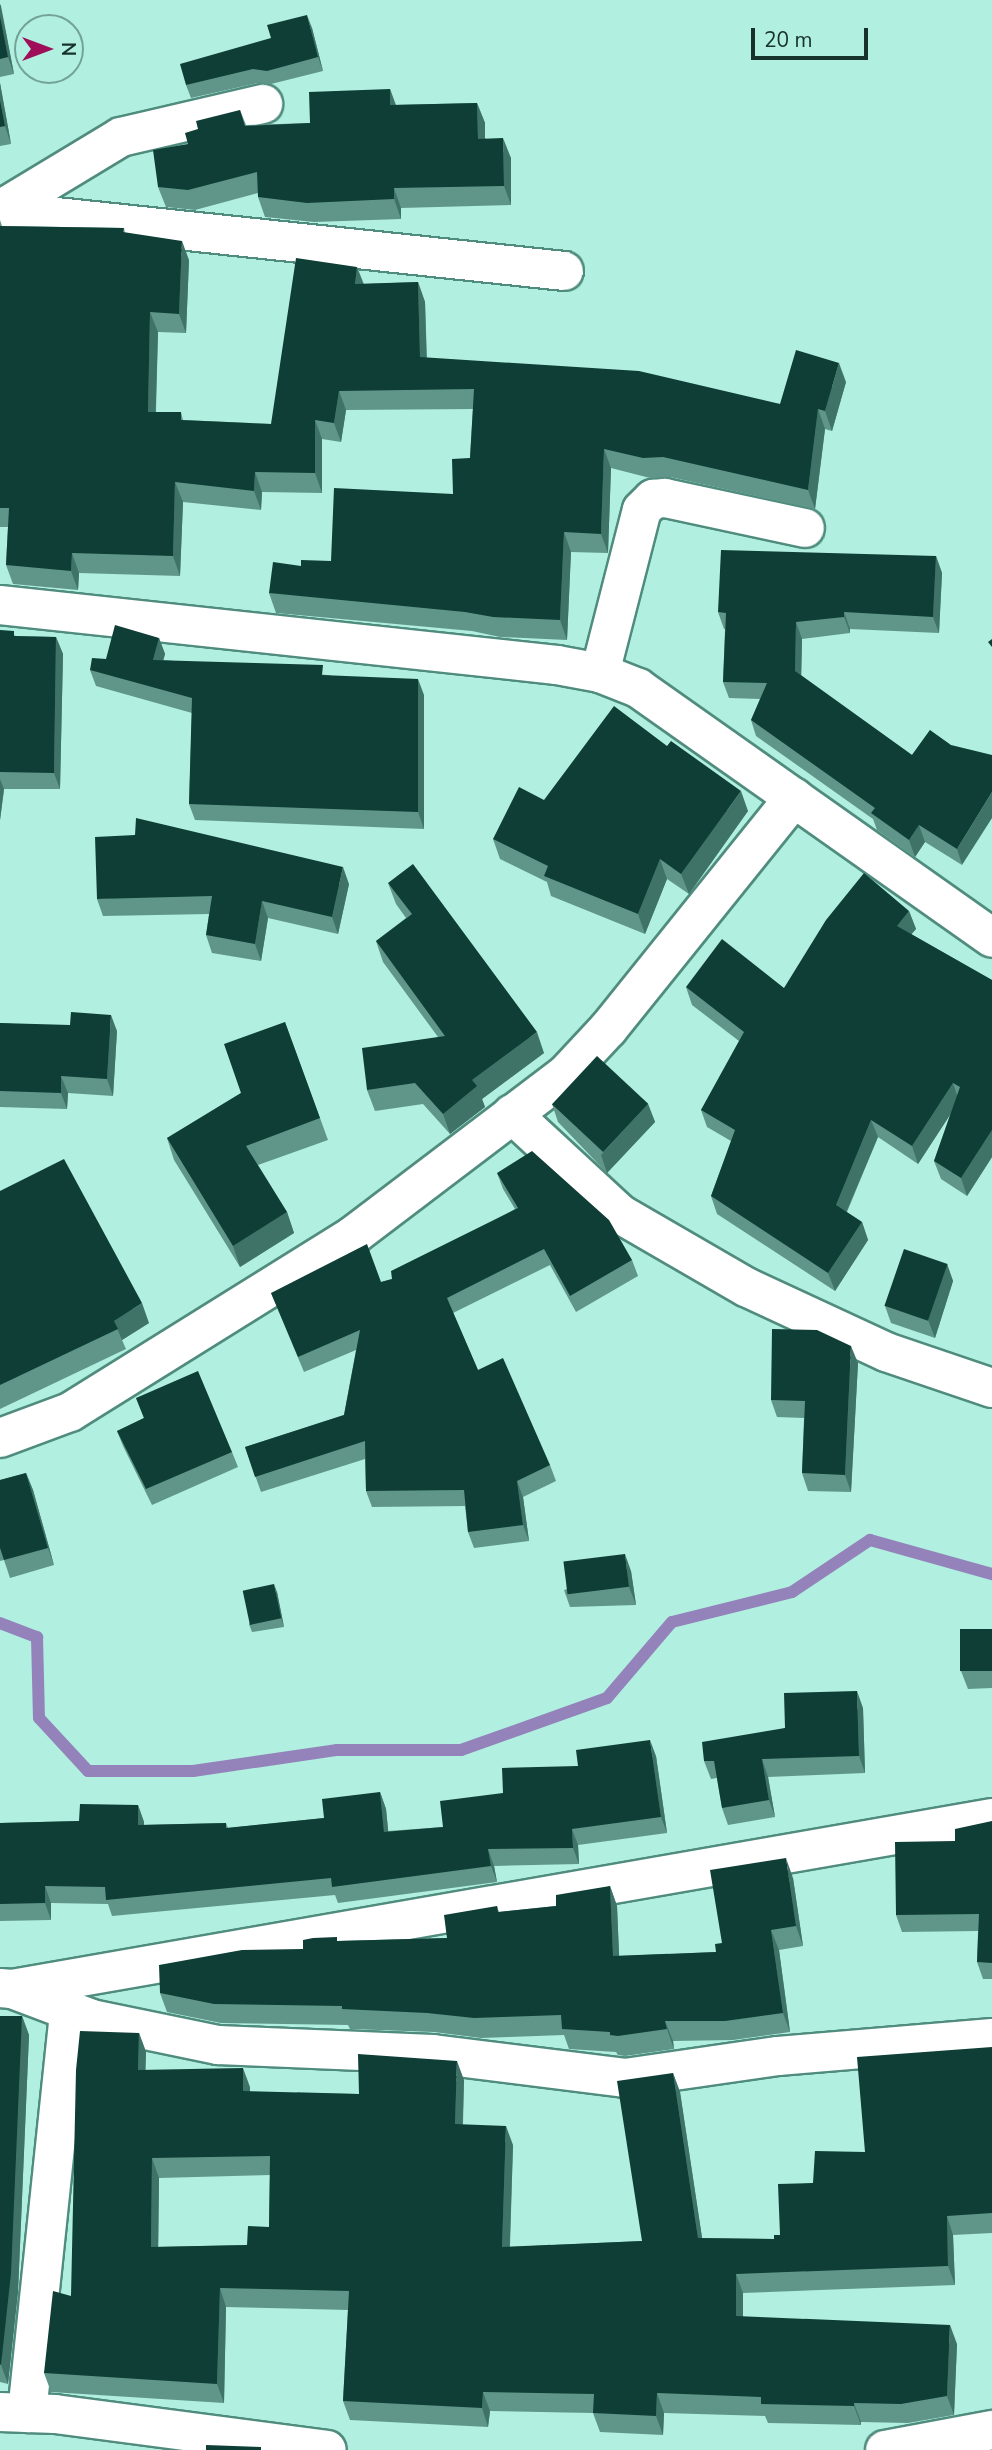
<!DOCTYPE html>
<style>
body{margin:0}
#map{position:relative;width:992px;height:2450px;overflow:hidden;background:#b1efe0;font-family:"Nunito Sans",sans-serif}
div>[style]{position:absolute}
[style*='--x']{left:calc(var(--x)*1px);top:calc(var(--y)*1px);width:calc(var(--w)*1px);rotate:calc(var(--a)*1deg)}
.stream>*{height:12px;margin:-6px;padding:0 6px;transform-origin:6px;border-radius:6px;background:#9383ba}
.roads{filter:drop-shadow(2px 0 #508c7e) drop-shadow(-2px 0 #508c7e) drop-shadow(0 2px #508c7e) drop-shadow(0 -2px #508c7e)}
.minor>*{height:38px;margin:-19px;padding:0 19px;transform-origin:19px;border-radius:19px;background:#fff}
.wall>*{inset:0;background:#60968a}
.shaded-wall>*{inset:0;background:#3f7368}
.building>*{inset:0;background:#0e3e35;transform-origin:0 0}
span{translate:-50% -50%;white-space:nowrap;text-align:center;line-height:1.15;-webkit-text-stroke:7px #b1efe0;paint-order:stroke}
.north{position:absolute;left:14px;top:14px;width:70px;height:70px;box-sizing:border-box;background:#b1efe0;border:2px solid #73a398;border-radius:50%;rotate:90deg;font-size:19px;font-weight:700;line-height:28px;text-align:center;color:#17312b}
.north::after{content:'';display:block;margin:auto;width:24px;height:32px;background:#9f0e58;clip-path:polygon(50% 0,100% 100%,50% 72%,0 100%)}
.scale{position:absolute;left:751px;top:28px;width:117px;height:32px;box-sizing:border-box;border:4px solid #17312b;border-top:0;padding-left:9px;font-size:21px;line-height:24px;white-space:nowrap;color:#17312b;-webkit-text-stroke:5px #b1efe0;paint-order:stroke}
</style>
<div id="map">
<div class="stream">
<i style="--x:0;--y:1623;--w:40;--a:21"></i>
<i style="--x:37;--y:1637;--w:81;--a:88.6"></i>
<i style="--x:39;--y:1718;--w:72;--a:47.2"></i>
<i style="--x:88;--y:1771;--w:105;--a:0"></i>
<i style="--x:193;--y:1771;--w:146;--a:-8.3"></i>
<i style="--x:337;--y:1750;--w:124;--a:0"></i>
<i style="--x:461;--y:1750;--w:155;--a:-19.6"></i>
<i style="--x:607;--y:1698;--w:100;--a:-49.5"></i>
<i style="--x:672;--y:1622;--w:124;--a:-14"></i>
<i style="--x:792;--y:1592;--w:94;--a:-33.7"></i>
<i style="--x:870;--y:1540;--w:127;--a:15.6"></i>
</div>
<div class="roads">
<div class="minor">
<i style="--x:0;--y:210;--w:141;--a:-31.1"></i>
<i style="--x:121;--y:137;--w:146;--a:-13.1"></i>
<i style="--x:0;--y:211;--w:567;--a:6.07"></i>
<i style="--x:0;--y:605;--w:560;--a:6.15"></i>
<i style="--x:557;--y:665;--w:44;--a:10.5"></i>
<i style="--x:600;--y:673;--w:41;--a:21.5"></i>
<i style="--x:638;--y:688;--w:433;--a:35.2"></i>
<i style="--x:600;--y:673;--w:168;--a:-75.6"></i>
<i style="--x:642;--y:510;--w:16;--a:-45"></i>
<i style="--x:653;--y:499;--w:12;--a:-5"></i>
<i style="--x:665;--y:498;--w:143;--a:12.1"></i>
<i style="--x:512;--y:1114;--w:147;--a:42.8"></i>
<i style="--x:620;--y:1214;--w:146;--a:30.1"></i>
<i style="--x:746;--y:1287;--w:154;--a:24.9"></i>
<i style="--x:886;--y:1352;--w:112;--a:18.8"></i>
<i style="--x:0;--y:1438;--w:75;--a:-20.4"></i>
<i style="--x:70;--y:1412;--w:335;--a:-31.9"></i>
<i style="--x:354;--y:1235;--w:266;--a:-37.2"></i>
<i style="--x:566;--y:1074;--w:62;--a:-47"></i>
<i style="--x:608;--y:1029;--w:297;--a:-51.2"></i>
<i style="--x:0;--y:1988;--w:12;--a:5"></i>
<i style="--x:12;--y:1989;--w:995;--a:-9.9"></i>
<i style="--x:12;--y:1989;--w:85;--a:20.6"></i>
<i style="--x:92;--y:2019;--w:129;--a:11.7"></i>
<i style="--x:218;--y:2045;--w:215;--a:2.4"></i>
<i style="--x:433;--y:2054;--w:193;--a:7.1"></i>
<i style="--x:625;--y:2078;--w:155;--a:-8.2"></i>
<i style="--x:778;--y:2056;--w:215;--a:-4.8"></i>
<i style="--x:0;--y:2412;--w:55;--a:2.1"></i>
<i style="--x:55;--y:2414;--w:274;--a:7.5"></i>
<i style="--x:27;--y:2413;--w:404;--a:-84"></i>
<i style="--x:885;--y:2450;--w:109;--a:-10.6"></i>
</div>
</div>
<div class="wall">
<i style="clip-path:polygon(0 4px,14px 74px,0 77px)"></i>
<i style="clip-path:polygon(312px 28px,323px 71px,271px 84px,258px 83px,191px 98px,186px 85px)"></i>
<i style="clip-path:polygon(0 83px,11px 144px,0 146px)"></i>
<i style="clip-path:polygon(390px 89px,396px 105px,477px 103px,485px 123px,485px 138px,511px 158px,511px 205px,401px 208px,401px 219px,314px 222px,265px 217px,258px 197px,258px 193px,195px 210px,166px 207px,158px 187px,188px 144px,240px 110px,246px 125px,310px 123px)"></i>
<i style="clip-path:polygon(0 220px,2px 226px,124px 228px,125px 233px,189px 260px,186px 333px,158px 332px,156px 412px,181px 412px,183px 420px,271px 424px,357px 267px,364px 284px,418px 282px,425px 302px,427px 358px,780px 404px,846px 382px,832px 431px,825px 429px,815px 509px,670px 477px,650px 478px,611px 468px,608px 553px,571px 552px,567px 640px,500px 637px,472px 631px,276px 613px,269px 593px,301px 566px,331px 561px,453px 494px,470px 458px,473px 409px,346px 410px,341px 442px,322px 439px,322px 493px,262px 492px,261px 510px,183px 502px,180px 576px,79px 573px,78px 590px,13px 584px,6px 565px,8px 527px,0 527px)"></i>
<i style="clip-path:polygon(936px 556px,942px 573px,939px 633px,850px 629px,850px 633px,802px 639px,801px 675px,912px 755px,930px 730px,962px 865px,925px 842px,915px 857px,877px 830px,873px 819px,756px 736px,751px 720px,760px 699px,729px 698px,723px 682px,725px 629px,724px 629px,718px 612px)"></i>
<i style="clip-path:polygon(0 630px,16px 636px,56px 637px,63px 654px,60px 789px,4px 789px,0 820px)"></i>
<i style="clip-path:polygon(159px 638px,165px 654px,163px 660px,327px 675px,424px 695px,424px 829px,195px 820px,189px 804px,192px 713px,96px 686px,90px 670px,106px 659px)"></i>
<i style="clip-path:polygon(544px 800px,748px 811px,689px 894px,667px 879px,645px 934px,551px 896px,547px 882px,500px 859px,493px 839px)"></i>
<i style="clip-path:polygon(388px 883px,544px 1053px,482px 1099px,485px 1107px,450px 1134px,423px 1104px,375px 1111px,367px 1090px,438px 1037px,383px 962px,376px 941px,406px 918px,396px 904px)"></i>
<i style="clip-path:polygon(349px 884px,338px 934px,268px 918px,261px 961px,212px 953px,206px 935px,209px 914px,103px 916px,97px 899px)"></i>
<i style="clip-path:polygon(909px 911px,916px 929px,911px 934px,992px 980px,992px 1157px,967px 1196px,941px 1179px,934px 1161px,950px 1115px,918px 1164px,878px 1137px,847px 1212px,862px 1222px,868px 1240px,835px 1291px,717px 1214px,711px 1196px,731px 1141px,707px 1127px,701px 1110px,739px 1041px,692px 1005px,686px 987px,784px 988px)"></i>
<i style="clip-path:polygon(285px 1022px,328px 1140px,258px 1165px,287px 1212px,294px 1233px,240px 1267px,174px 1160px,167px 1138px,241px 1093px)"></i>
<i style="clip-path:polygon(0 1023px,117px 1031px,113px 1096px,68px 1093px,67px 1109px,0 1107px,0 1108px)"></i>
<i style="clip-path:polygon(552px 1104px,648px 1104px,655px 1122px,607px 1173px,558px 1122px)"></i>
<i style="clip-path:polygon(497px 1173px,632px 1260px,638px 1276px,576px 1312px,550px 1265px,453px 1313px,478px 1370px,550px 1465px,556px 1481px,523px 1497px,529px 1541px,474px 1548px,468px 1532px,465px 1506px,372px 1507px,366px 1491px,365px 1459px,261px 1492px,245px 1447px,344px 1415px,356px 1350px,304px 1372px,271px 1293px,381px 1282px,392px 1279px,515px 1209px,503px 1189px)"></i>
<i style="clip-path:polygon(0 1191px,149px 1323px,122px 1340px,126px 1349px,0 1409px)"></i>
<i style="clip-path:polygon(947px 1264px,953px 1281px,935px 1338px,891px 1323px,885px 1306px)"></i>
<i style="clip-path:polygon(858px 1363px,851px 1492px,808px 1491px,802px 1473px,804px 1418px,777px 1417px,771px 1400px)"></i>
<i style="clip-path:polygon(136px 1398px,232px 1452px,238px 1467px,152px 1505px,123px 1446px,117px 1431px,144px 1418px)"></i>
<i style="clip-path:polygon(26px 1473px,33px 1490px,54px 1565px,10px 1578px,4px 1560px,0 1561px,0 1480px)"></i>
<i style="clip-path:polygon(631px 1571px,636px 1605px,570px 1607px,564px 1590px)"></i>
<i style="clip-path:polygon(277px 1592px,284px 1627px,252px 1632px,249px 1624px)"></i>
<i style="clip-path:polygon(992px 1629px,992px 1688px,968px 1689px,961px 1671px)"></i>
<i style="clip-path:polygon(863px 1708px,865px 1773px,768px 1777px,775px 1817px,728px 1825px,722px 1808px,717px 1778px,711px 1779px,704px 1761px,785px 1728px)"></i>
<i style="clip-path:polygon(656px 1756px,667px 1833px,578px 1845px,579px 1864px,494px 1866px,497px 1882px,338px 1903px,335px 1895px,112px 1916px,108px 1904px,51px 1903px,51px 1920px,0 1921px,0 1823px,79px 1821px,138px 1805px,144px 1822px,144px 1825px,226px 1823px,228px 1828px,324px 1818px,380px 1792px,386px 1809px,388px 1831px,443px 1827px,503px 1793px,578px 1766px)"></i>
<i style="clip-path:polygon(992px 1821px,992px 1979px,983px 1979px,977px 1962px,978px 1931px,902px 1932px,896px 1915px,955px 1841px)"></i>
<i style="clip-path:polygon(793px 1878px,803px 1946px,779px 1950px,790px 2032px,733px 2040px,673px 2041px,674px 2049px,625px 2056px,618px 2055px,616px 2052px,569px 2049px,564px 2035px,481px 2038px,434px 2032px,350px 2029px,348px 2025px,221px 2023px,167px 2012px,160px 1993px,303px 1949px,338px 1941px,447px 1938px,497px 1906px,499px 1912px,556px 1906px,610px 1886px,617px 1906px,619px 1956px,716px 1952px,722px 1943px)"></i>
<i style="clip-path:polygon(0 2016px,22px 2016px,29px 2035px,18px 2292px,8px 2384px,0 2382px)"></i>
<i style="clip-path:polygon(evenodd,139px 2033px,146px 2052px,145px 2070px,250px 2087px,250px 2092px,359px 2094px,464px 2080px,463px 2125px,513px 2145px,510px 2247px,642px 2241px,673px 2073px,680px 2092px,702px 2238px,774px 2239px,780px 2235px,813px 2183px,865px 2152px,992px 2047px,992px 2233px,953px 2235px,955px 2285px,743px 2293px,743px 2317px,957px 2344px,954px 2415px,908px 2423px,861px 2422px,861px 2425px,768px 2423px,765px 2416px,664px 2413px,663px 2435px,600px 2432px,593px 2413px,490px 2411px,488px 2427px,350px 2420px,343px 2401px,348px 2310px,226px 2307px,224px 2403px,51px 2392px,44px 2373px,71px 2296px,139px 2033px,270px 2175px,269px 2227px,247px 2245px,158px 2247px,159px 2178px,270px 2175px)"></i>
</div>
<div class="shaded-wall">
<i style="clip-path:polygon(0 4px,1px 6px,14px 74px,8px 57px,0 16px)"></i>
<i style="clip-path:polygon(307px 15px,312px 28px,323px 71px,318px 57px)"></i>
<i style="clip-path:polygon(0 83px,11px 144px,5px 126px,0 100px)"></i>
<i style="clip-path:polygon(390px 89px,397px 109px,390px 105px)"></i>
<i style="clip-path:polygon(477px 103px,485px 123px,485px 158px,478px 139px)"></i>
<i style="clip-path:polygon(503px 138px,511px 158px,511px 205px,504px 186px)"></i>
<i style="clip-path:polygon(394px 188px,401px 208px,401px 219px,394px 199px)"></i>
<i style="clip-path:polygon(182px 241px,189px 260px,186px 333px,179px 314px)"></i>
<i style="clip-path:polygon(357px 267px,364px 286px,355px 284px)"></i>
<i style="clip-path:polygon(418px 282px,425px 302px,427px 377px,420px 357px)"></i>
<i style="clip-path:polygon(150px 312px,158px 332px,155px 431px,148px 412px)"></i>
<i style="clip-path:polygon(839px 363px,846px 382px,832px 431px,825px 411px)"></i>
<i style="clip-path:polygon(339px 391px,346px 410px,341px 442px,334px 423px)"></i>
<i style="clip-path:polygon(818px 409px,825px 429px,815px 509px,808px 490px)"></i>
<i style="clip-path:polygon(315px 420px,322px 439px,322px 493px,315px 473px)"></i>
<i style="clip-path:polygon(604px 449px,611px 468px,608px 553px,601px 534px)"></i>
<i style="clip-path:polygon(255px 472px,262px 492px,261px 510px,254px 491px)"></i>
<i style="clip-path:polygon(175px 482px,183px 502px,180px 576px,173px 556px)"></i>
<i style="clip-path:polygon(564px 532px,571px 552px,567px 640px,560px 620px)"></i>
<i style="clip-path:polygon(72px 553px,79px 573px,78px 590px,71px 571px)"></i>
<i style="clip-path:polygon(936px 556px,942px 573px,939px 633px,933px 617px)"></i>
<i style="clip-path:polygon(844px 612px,850px 629px,850px 633px,844px 617px)"></i>
<i style="clip-path:polygon(796px 622px,802px 639px,801px 687px,795px 671px)"></i>
<i style="clip-path:polygon(56px 637px,63px 654px,60px 789px,54px 773px)"></i>
<i style="clip-path:polygon(159px 638px,165px 654px,159px 676px,153px 660px)"></i>
<i style="clip-path:polygon(418px 679px,424px 695px,424px 829px,418px 812px)"></i>
<i style="clip-path:polygon(0 779px,4px 789px,0 820px)"></i>
<i style="clip-path:polygon(741px 791px,748px 811px,689px 894px,681px 874px)"></i>
<i style="clip-path:polygon(992px 792px,992px 818px,962px 865px,957px 849px)"></i>
<i style="clip-path:polygon(919px 825px,925px 842px,915px 857px,909px 840px)"></i>
<i style="clip-path:polygon(660px 859px,667px 879px,645px 934px,638px 914px)"></i>
<i style="clip-path:polygon(343px 867px,349px 884px,338px 934px,332px 917px)"></i>
<i style="clip-path:polygon(262px 901px,268px 918px,261px 961px,255px 944px)"></i>
<i style="clip-path:polygon(909px 911px,916px 929px,903px 944px,897px 926px)"></i>
<i style="clip-path:polygon(111px 1015px,117px 1031px,113px 1096px,107px 1079px)"></i>
<i style="clip-path:polygon(537px 1032px,544px 1053px,482px 1099px,485px 1107px,450px 1134px,443px 1114px,472px 1080px)"></i>
<i style="clip-path:polygon(61px 1076px,68px 1093px,67px 1109px,61px 1093px)"></i>
<i style="clip-path:polygon(953px 1083px,959px 1101px,918px 1164px,912px 1146px)"></i>
<i style="clip-path:polygon(648px 1104px,655px 1122px,607px 1173px,601px 1155px)"></i>
<i style="clip-path:polygon(871px 1120px,878px 1137px,842px 1222px,836px 1205px)"></i>
<i style="clip-path:polygon(992px 1130px,992px 1157px,967px 1196px,961px 1178px)"></i>
<i style="clip-path:polygon(287px 1212px,294px 1233px,240px 1267px,233px 1246px)"></i>
<i style="clip-path:polygon(862px 1222px,868px 1240px,835px 1291px,828px 1273px)"></i>
<i style="clip-path:polygon(947px 1264px,953px 1281px,935px 1338px,928px 1320px)"></i>
<i style="clip-path:polygon(142px 1303px,149px 1323px,122px 1340px,114px 1321px)"></i>
<i style="clip-path:polygon(851px 1346px,858px 1363px,851px 1492px,845px 1475px)"></i>
<i style="clip-path:polygon(26px 1473px,33px 1490px,54px 1565px,48px 1548px)"></i>
<i style="clip-path:polygon(517px 1481px,523px 1497px,529px 1541px,523px 1525px)"></i>
<i style="clip-path:polygon(625px 1554px,631px 1571px,636px 1605px,629px 1587px)"></i>
<i style="clip-path:polygon(274px 1584px,277px 1592px,284px 1627px,281px 1618px)"></i>
<i style="clip-path:polygon(857px 1691px,863px 1708px,865px 1773px,859px 1756px)"></i>
<i style="clip-path:polygon(650px 1740px,656px 1756px,667px 1833px,661px 1817px)"></i>
<i style="clip-path:polygon(762px 1759px,768px 1777px,775px 1817px,769px 1800px)"></i>
<i style="clip-path:polygon(380px 1792px,386px 1809px,390px 1848px,384px 1832px)"></i>
<i style="clip-path:polygon(138px 1805px,144px 1822px,144px 1841px,138px 1825px)"></i>
<i style="clip-path:polygon(572px 1829px,578px 1845px,579px 1864px,573px 1848px)"></i>
<i style="clip-path:polygon(488px 1849px,494px 1866px,497px 1882px,491px 1866px)"></i>
<i style="clip-path:polygon(786px 1858px,793px 1878px,803px 1946px,796px 1926px)"></i>
<i style="clip-path:polygon(45px 1886px,51px 1903px,51px 1920px,45px 1903px)"></i>
<i style="clip-path:polygon(610px 1886px,617px 1906px,620px 1975px,613px 1956px)"></i>
<i style="clip-path:polygon(771px 1930px,779px 1950px,790px 2032px,783px 2013px)"></i>
<i style="clip-path:polygon(22px 2016px,29px 2035px,18px 2292px,8px 2384px,1px 2365px)"></i>
<i style="clip-path:polygon(665px 2021px,673px 2041px,674px 2049px,667px 2029px)"></i>
<i style="clip-path:polygon(139px 2033px,146px 2052px,145px 2089px,138px 2070px)"></i>
<i style="clip-path:polygon(457px 2061px,464px 2080px,462px 2144px,455px 2124px)"></i>
<i style="clip-path:polygon(243px 2068px,250px 2087px,250px 2111px,243px 2091px)"></i>
<i style="clip-path:polygon(673px 2073px,680px 2092px,705px 2257px,698px 2238px)"></i>
<i style="clip-path:polygon(506px 2126px,513px 2145px,509px 2266px,502px 2247px)"></i>
<i style="clip-path:polygon(152px 2158px,159px 2178px,158px 2266px,151px 2247px)"></i>
<i style="clip-path:polygon(947px 2216px,953px 2235px,955px 2285px,948px 2266px)"></i>
<i style="clip-path:polygon(736px 2274px,743px 2293px,743px 2335px,736px 2316px)"></i>
<i style="clip-path:polygon(220px 2288px,226px 2307px,224px 2403px,217px 2384px)"></i>
<i style="clip-path:polygon(950px 2325px,957px 2344px,954px 2415px,947px 2396px)"></i>
<i style="clip-path:polygon(483px 2392px,490px 2411px,488px 2427px,482px 2408px)"></i>
<i style="clip-path:polygon(657px 2393px,664px 2413px,663px 2435px,656px 2416px)"></i>
<i style="clip-path:polygon(854px 2403px,861px 2422px,861px 2425px,854px 2406px)"></i>
</div>
<div class="building">
<i style="clip-path:polygon(307px 15px,318px 57px,267px 71px,253px 69px,186px 85px,180px 64px,271px 38px,267px 25px)"></i>
<i style="clip-path:polygon(0 16px,8px 57px,0 59px)"></i>
<i style="clip-path:polygon(390px 89px,390px 105px,477px 103px,478px 139px,503px 138px,504px 186px,394px 188px,394px 199px,307px 203px,258px 197px,257px 172px,188px 190px,158px 187px,153px 150px,188px 144px,185px 133px,198px 129px,196px 121px,240px 110px,245px 126px,310px 123px,309px 92px)"></i>
<i style="clip-path:polygon(0 100px,5px 126px,0 127px)"></i>
<i style="clip-path:polygon(0 226px,124px 228px,123px 232px,182px 241px,179px 314px,150px 312px,148px 412px,181px 412px,181px 420px,271px 424px,296px 258px,357px 267px,355px 284px,418px 282px,420px 357px,639px 371px,780px 404px,796px 350px,839px 363px,825px 411px,818px 409px,808px 490px,663px 457px,643px 458px,604px 449px,601px 534px,564px 532px,560px 620px,493px 617px,465px 612px,269px 593px,273px 562px,301px 566px,301px 560px,331px 561px,334px 488px,453px 494px,452px 459px,470px 458px,474px 389px,339px 391px,334px 423px,315px 420px,315px 473px,255px 472px,254px 491px,175px 482px,173px 556px,72px 553px,71px 571px,6px 565px,9px 508px,0 508px)"></i>
<i style="clip-path:polygon(721px 550px,936px 556px,933px 617px,844px 612px,844px 617px,796px 622px,795px 671px,912px 755px,930px 730px,951px 745px,992px 755px,992px 792px,957px 849px,919px 825px,909px 840px,871px 813px,875px 808px,751px 720px,767px 683px,723px 682px,726px 613px,718px 612px)"></i>
<i style="clip-path:polygon(115px 625px,159px 638px,153px 660px,323px 665px,322px 675px,418px 679px,418px 812px,189px 804px,192px 698px,90px 670px,92px 658px,106px 659px)"></i>
<i style="clip-path:polygon(0 630px,14px 631px,14px 636px,56px 637px,54px 773px,0 772px)"></i>
<i style="clip-path:polygon(992px 639px,992px 647px,988px 642px)"></i>
<i style="clip-path:polygon(614px 706px,667px 746px,671px 741px,741px 791px,681px 874px,660px 859px,638px 914px,544px 876px,548px 866px,493px 839px,519px 787px,544px 800px)"></i>
<i style="clip-path:polygon(136px 818px,343px 867px,332px 917px,262px 901px,255px 944px,206px 935px,212px 896px,97px 899px,95px 837px,135px 835px)"></i>
<i style="clip-path:polygon(413px 864px,537px 1032px,472px 1080px,477px 1086px,443px 1114px,415px 1083px,367px 1090px,362px 1048px,445px 1036px,376px 941px,412px 914px,388px 883px)"></i>
<i style="clip-path:polygon(864px 873px,909px 911px,897px 926px,992px 980px,992px 1130px,961px 1178px,934px 1161px,960px 1087px,953px 1083px,912px 1146px,871px 1120px,836px 1205px,862px 1222px,828px 1273px,711px 1196px,735px 1130px,701px 1110px,744px 1032px,686px 987px,722px 939px,784px 988px,826px 920px)"></i>
<i style="clip-path:polygon(71px 1012px,111px 1015px,107px 1079px,61px 1076px,61px 1093px,0 1091px,0 1023px,70px 1025px)"></i>
<i style="clip-path:polygon(285px 1022px,320px 1118px,246px 1146px,287px 1212px,233px 1246px,167px 1138px,241px 1093px,224px 1044px)"></i>
<i style="left:597px;top:1056px;width:70px;height:66px;rotate:43deg"></i>
<i style="clip-path:polygon(532px 1151px,609px 1220px,632px 1260px,570px 1296px,544px 1249px,447px 1298px,478px 1370px,503px 1358px,550px 1465px,517px 1481px,523px 1525px,468px 1532px,464px 1490px,366px 1491px,365px 1441px,255px 1477px,245px 1447px,344px 1415px,360px 1330px,298px 1357px,271px 1293px,367px 1244px,381px 1282px,392px 1279px,391px 1271px,518px 1208px,497px 1173px)"></i>
<i style="clip-path:polygon(64px 1159px,142px 1303px,114px 1321px,118px 1329px,0 1385px,0 1191px)"></i>
<i style="left:904px;top:1249px;width:46px;height:60px;rotate:19deg"></i>
<i style="clip-path:polygon(772px 1329px,817px 1330px,851px 1346px,845px 1475px,802px 1473px,805px 1401px,771px 1400px)"></i>
<i style="clip-path:polygon(198px 1371px,232px 1452px,146px 1489px,117px 1431px,144px 1418px,136px 1398px)"></i>
<i style="clip-path:polygon(26px 1473px,48px 1548px,4px 1560px,0 1548px,0 1480px)"></i>
<i style="left:625px;top:1554px;width:33px;height:62px;rotate:83deg"></i>
<i style="left:274px;top:1584px;width:35px;height:32px;rotate:78deg"></i>
<i style="left:992px;top:1629px;width:42px;height:32px;rotate:90deg"></i>
<i style="clip-path:polygon(857px 1691px,859px 1756px,762px 1759px,769px 1800px,722px 1808px,714px 1761px,704px 1761px,702px 1742px,785px 1728px,784px 1693px)"></i>
<i style="clip-path:polygon(650px 1740px,661px 1817px,572px 1829px,573px 1848px,488px 1849px,491px 1866px,332px 1887px,331px 1878px,106px 1900px,105px 1887px,45px 1886px,45px 1903px,0 1904px,0 1823px,79px 1821px,80px 1804px,138px 1805px,138px 1825px,226px 1823px,226px 1828px,324px 1818px,322px 1799px,380px 1792px,384px 1832px,443px 1827px,440px 1801px,503px 1793px,502px 1768px,578px 1766px,576px 1750px)"></i>
<i style="clip-path:polygon(992px 1821px,992px 1963px,977px 1962px,979px 1914px,896px 1915px,895px 1842px,955px 1841px,955px 1829px)"></i>
<i style="clip-path:polygon(786px 1858px,796px 1926px,771px 1930px,783px 2013px,725px 2021px,665px 2021px,667px 2029px,618px 2036px,610px 2035px,610px 2032px,562px 2029px,561px 2015px,474px 2018px,427px 2013px,342px 2009px,342px 2006px,214px 2004px,160px 1993px,159px 1965px,242px 1950px,303px 1949px,303px 1940px,313px 1938px,337px 1937px,337px 1941px,447px 1938px,444px 1915px,497px 1906px,498px 1912px,556px 1906px,556px 1895px,610px 1886px,613px 1956px,716px 1952px,715px 1944px,722px 1943px,710px 1870px)"></i>
<i style="clip-path:polygon(0 2016px,22px 2016px,11px 2273px,1px 2365px,0 2364px)"></i>
<i style="clip-path:polygon(evenodd,80px 2031px,139px 2033px,138px 2070px,243px 2068px,243px 2091px,359px 2094px,358px 2054px,457px 2061px,455px 2124px,506px 2126px,502px 2247px,642px 2241px,617px 2081px,673px 2073px,698px 2238px,774px 2239px,774px 2235px,780px 2235px,778px 2184px,813px 2183px,815px 2151px,865px 2152px,857px 2057px,992px 2047px,992px 2213px,947px 2216px,948px 2266px,736px 2274px,736px 2316px,950px 2325px,947px 2396px,901px 2404px,854px 2403px,854px 2406px,761px 2404px,761px 2397px,657px 2393px,656px 2416px,593px 2413px,594px 2394px,483px 2392px,482px 2408px,343px 2401px,349px 2291px,220px 2288px,217px 2384px,44px 2373px,53px 2291px,71px 2296px,76px 2070px,80px 2031px,270px 2156px,269px 2227px,248px 2226px,247px 2245px,151px 2247px,152px 2158px,270px 2156px)"></i>
<i style="clip-path:polygon(206px 2445px,261px 2447px,261px 2450px,206px 2450px)"></i>
</div>
<div class="north">N</div>
<div class="scale">20 m</div>
</div>
